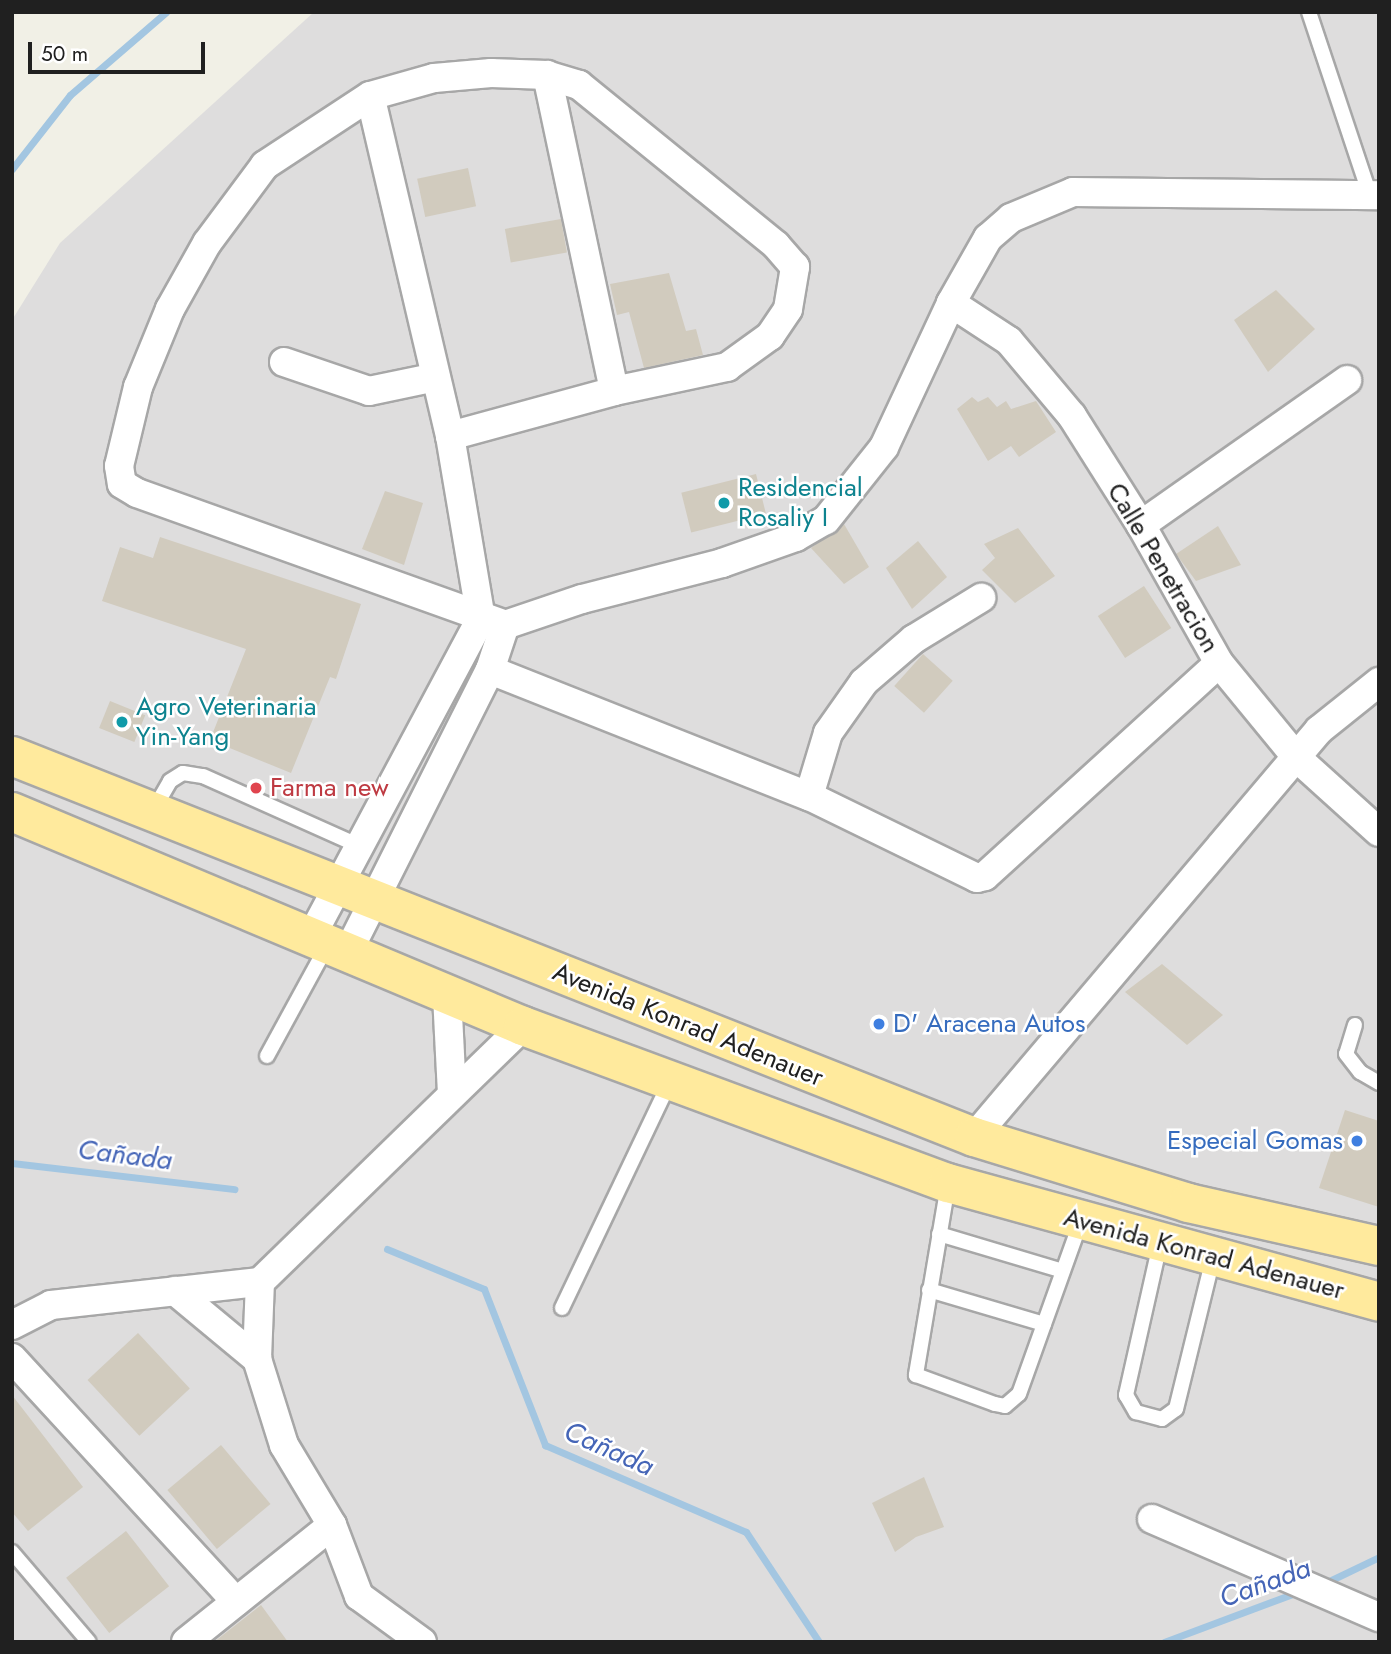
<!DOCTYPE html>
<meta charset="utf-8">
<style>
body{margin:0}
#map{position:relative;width:1391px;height:1654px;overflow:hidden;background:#f1f0e6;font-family:Jost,sans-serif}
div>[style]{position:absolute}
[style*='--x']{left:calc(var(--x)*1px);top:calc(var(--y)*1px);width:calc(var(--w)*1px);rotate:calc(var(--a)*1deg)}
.residential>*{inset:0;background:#dedddd}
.stream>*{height:7px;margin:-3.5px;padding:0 3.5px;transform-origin:3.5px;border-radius:3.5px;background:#a3c6e1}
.building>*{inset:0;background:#d1cbbe;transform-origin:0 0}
.roads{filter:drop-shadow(2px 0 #a7a7a7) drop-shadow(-2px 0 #a7a7a7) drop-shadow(0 2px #a7a7a7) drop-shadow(0 -2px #a7a7a7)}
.service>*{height:14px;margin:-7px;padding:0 7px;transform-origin:7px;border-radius:7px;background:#fff}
.minor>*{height:28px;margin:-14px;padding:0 14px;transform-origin:14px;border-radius:14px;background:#fff}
.primary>*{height:38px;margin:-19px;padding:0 19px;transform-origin:19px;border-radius:19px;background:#ffea9d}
.dots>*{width:19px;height:19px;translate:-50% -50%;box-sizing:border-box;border:4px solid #fff;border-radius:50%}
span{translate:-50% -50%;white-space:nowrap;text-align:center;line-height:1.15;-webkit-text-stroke:5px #fff;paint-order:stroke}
.culture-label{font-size:26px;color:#0d838f}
.left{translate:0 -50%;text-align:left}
.street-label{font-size:26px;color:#202020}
.health-label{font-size:26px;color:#be3a42}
.shop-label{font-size:26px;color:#366cbe}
.right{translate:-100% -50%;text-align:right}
.water-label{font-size:28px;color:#4565b7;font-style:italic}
.frame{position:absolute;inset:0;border:14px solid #202020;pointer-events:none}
.scale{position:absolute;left:28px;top:42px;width:177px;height:32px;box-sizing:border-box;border:4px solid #202020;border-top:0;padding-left:9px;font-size:21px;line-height:24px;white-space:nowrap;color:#202020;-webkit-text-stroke:5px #fff;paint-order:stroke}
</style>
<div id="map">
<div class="residential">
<i style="clip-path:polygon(314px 12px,1379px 12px,1379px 1642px,12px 1642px,12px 320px,60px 243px)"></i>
</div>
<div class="stream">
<i style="--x:12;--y:169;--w:94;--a:-51.9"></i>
<i style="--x:70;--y:95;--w:127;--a:-40.8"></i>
<i style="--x:12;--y:1163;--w:224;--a:6.7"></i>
<i style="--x:387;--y:1249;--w:105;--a:22.4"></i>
<i style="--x:484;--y:1289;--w:168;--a:68.6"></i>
<i style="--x:545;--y:1445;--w:219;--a:23.4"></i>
<i style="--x:746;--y:1532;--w:132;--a:56.4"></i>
<i style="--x:1323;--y:1584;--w:62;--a:-25.7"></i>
<i style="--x:1164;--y:1642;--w:143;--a:-20.5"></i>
</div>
<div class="building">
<i style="left:468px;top:168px;width:39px;height:52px;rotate:78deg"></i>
<i style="left:561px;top:219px;width:34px;height:57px;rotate:80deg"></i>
<i style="clip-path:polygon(669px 273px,686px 331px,696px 329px,703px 355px,644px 368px,629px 312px,617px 315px,610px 284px)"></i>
<i style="clip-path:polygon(1276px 290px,1315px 329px,1268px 372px,1234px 320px)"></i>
<i style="clip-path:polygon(972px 397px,978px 402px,988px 397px,997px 407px,1006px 401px,1011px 409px,1036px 401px,1056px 432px,1019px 457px,1011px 446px,988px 461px,957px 409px)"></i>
<i style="left:756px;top:474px;width:41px;height:77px;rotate:76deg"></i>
<i style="clip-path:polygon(385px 491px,423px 503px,404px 565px,362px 549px)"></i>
<i style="clip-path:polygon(844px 524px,869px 567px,844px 584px,811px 548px)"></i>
<i style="clip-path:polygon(1218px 526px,1241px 565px,1196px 581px,1176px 554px)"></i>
<i style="clip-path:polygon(1018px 528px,1055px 576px,1015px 603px,982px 570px,995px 558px,984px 544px)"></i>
<i style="clip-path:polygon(160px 537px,361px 604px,336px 679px,330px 677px,291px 773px,210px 740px,246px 649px,102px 601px,120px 547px,153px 558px)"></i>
<i style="clip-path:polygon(918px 541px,947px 577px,912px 609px,886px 568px)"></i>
<i style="left:1144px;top:586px;width:50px;height:55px;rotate:57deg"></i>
<i style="left:923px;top:654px;width:40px;height:43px;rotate:42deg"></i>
<i style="left:110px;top:701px;width:38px;height:29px;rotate:22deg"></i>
<i style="clip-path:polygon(1162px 964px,1223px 1015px,1187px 1045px,1125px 992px)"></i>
<i style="clip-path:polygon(1345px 1110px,1379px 1121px,1379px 1207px,1319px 1188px)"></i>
<i style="left:138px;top:1333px;width:76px;height:69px;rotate:47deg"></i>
<i style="clip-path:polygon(12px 1395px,83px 1487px,28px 1531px,12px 1512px)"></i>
<i style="left:221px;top:1445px;width:77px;height:70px;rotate:50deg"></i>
<i style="clip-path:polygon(924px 1477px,944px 1527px,916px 1537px,895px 1552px,872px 1503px)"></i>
<i style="left:126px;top:1531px;width:70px;height:76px;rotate:52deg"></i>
<i style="clip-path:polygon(261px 1605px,288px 1642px,214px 1642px)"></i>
</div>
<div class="roads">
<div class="service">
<i style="--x:1309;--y:12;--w:193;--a:71.6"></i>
<i style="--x:154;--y:809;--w:32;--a:-60"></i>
<i style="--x:170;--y:781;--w:15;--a:-32"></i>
<i style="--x:183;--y:773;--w:20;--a:9"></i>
<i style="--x:203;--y:776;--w:169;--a:24.1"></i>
<i style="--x:1355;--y:1025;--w:30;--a:107"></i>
<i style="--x:1346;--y:1054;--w:23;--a:52"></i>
<i style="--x:1360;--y:1072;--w:22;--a:30"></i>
<i style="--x:267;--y:1056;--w:125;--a:-61.4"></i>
<i style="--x:948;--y:1185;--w:193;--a:99.6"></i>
<i style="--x:916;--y:1375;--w:84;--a:20.2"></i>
<i style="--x:995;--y:1404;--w:10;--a:11"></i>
<i style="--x:1005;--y:1406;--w:18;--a:-41"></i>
<i style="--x:1019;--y:1394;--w:184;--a:-70.3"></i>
<i style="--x:939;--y:1234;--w:129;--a:16.6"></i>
<i style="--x:1160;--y:1244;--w:155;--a:102.7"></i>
<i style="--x:1126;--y:1395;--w:20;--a:60"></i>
<i style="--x:1136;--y:1412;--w:27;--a:15"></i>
<i style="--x:1162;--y:1419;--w:17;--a:-36"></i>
<i style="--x:1176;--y:1409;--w:155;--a:-76.2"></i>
<i style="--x:929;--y:1290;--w:120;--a:16.5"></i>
<i style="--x:562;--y:1308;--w:250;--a:-64.5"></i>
<i style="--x:12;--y:1552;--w:118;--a:49.5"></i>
</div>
<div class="minor">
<i style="--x:547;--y:75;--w:323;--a:78"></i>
<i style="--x:951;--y:303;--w:69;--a:33.2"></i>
<i style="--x:1009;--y:341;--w:98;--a:50"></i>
<i style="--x:1072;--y:416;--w:129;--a:57.7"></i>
<i style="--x:1141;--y:525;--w:159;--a:60.5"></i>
<i style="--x:1219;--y:663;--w:123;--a:50.6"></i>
<i style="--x:1297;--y:758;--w:110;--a:42.1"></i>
<i style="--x:284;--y:362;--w:90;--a:18.8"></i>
<i style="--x:369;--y:391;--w:68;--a:-11.8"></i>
<i style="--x:450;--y:436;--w:170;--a:-15.3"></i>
<i style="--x:614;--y:391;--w:116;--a:-12"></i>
<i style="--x:727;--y:367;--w:53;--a:-35.8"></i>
<i style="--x:770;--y:336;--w:32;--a:-56"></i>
<i style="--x:788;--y:309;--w:43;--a:-80.5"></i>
<i style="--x:795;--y:267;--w:29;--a:-131"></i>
<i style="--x:776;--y:245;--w:254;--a:-140.9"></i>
<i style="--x:579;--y:85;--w:34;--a:-163"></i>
<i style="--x:547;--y:75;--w:56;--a:-178"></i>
<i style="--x:491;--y:73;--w:57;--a:175"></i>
<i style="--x:434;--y:78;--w:66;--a:164.3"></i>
<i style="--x:370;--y:96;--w:126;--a:146.7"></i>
<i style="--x:265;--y:165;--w:97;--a:126.6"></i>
<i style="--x:207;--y:243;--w:76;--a:119.3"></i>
<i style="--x:170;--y:309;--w:84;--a:112.3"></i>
<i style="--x:138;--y:387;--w:81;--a:103.5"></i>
<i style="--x:119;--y:466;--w:18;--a:81"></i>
<i style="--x:122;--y:484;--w:17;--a:31"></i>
<i style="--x:137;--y:493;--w:391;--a:19.7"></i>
<i style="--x:505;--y:625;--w:81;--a:-18.7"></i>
<i style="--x:582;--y:599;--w:145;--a:-14.4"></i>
<i style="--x:722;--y:563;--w:78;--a:-19.4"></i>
<i style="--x:796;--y:537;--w:34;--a:-30"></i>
<i style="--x:826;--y:520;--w:93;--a:-51.5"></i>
<i style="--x:884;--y:447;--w:159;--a:-65"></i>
<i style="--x:951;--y:303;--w:75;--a:-60.4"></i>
<i style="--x:988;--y:238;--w:30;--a:-41"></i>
<i style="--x:1011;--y:218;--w:67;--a:-22.8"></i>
<i style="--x:1073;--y:192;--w:306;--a:0.6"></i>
<i style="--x:1141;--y:525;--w:252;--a:-35.1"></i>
<i style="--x:490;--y:670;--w:343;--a:21.6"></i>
<i style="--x:809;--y:796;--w:187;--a:26"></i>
<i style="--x:977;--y:878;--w:8;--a:-14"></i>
<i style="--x:985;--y:876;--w:316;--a:-42.3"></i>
<i style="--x:809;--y:796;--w:66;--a:-73.2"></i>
<i style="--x:828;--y:733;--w:62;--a:-54.8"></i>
<i style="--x:864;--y:682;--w:66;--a:-40.7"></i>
<i style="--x:914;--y:639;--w:79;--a:-31.5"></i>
<i style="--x:312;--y:935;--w:358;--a:-61.9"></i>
<i style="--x:481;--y:619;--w:186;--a:-99.6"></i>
<i style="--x:450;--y:436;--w:349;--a:-103.2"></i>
<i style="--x:349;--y:950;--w:313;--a:-63.3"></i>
<i style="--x:490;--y:670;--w:47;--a:-71.6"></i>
<i style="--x:447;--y:995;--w:99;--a:87.1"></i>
<i style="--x:974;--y:1137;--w:534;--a:-49.71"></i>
<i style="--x:1319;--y:730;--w:77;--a:-38.7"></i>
<i style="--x:175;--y:1291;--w:107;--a:39.7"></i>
<i style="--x:12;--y:1325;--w:44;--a:-27.1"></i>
<i style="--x:51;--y:1305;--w:210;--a:-6.3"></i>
<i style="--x:12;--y:1358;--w:331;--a:47.4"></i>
<i style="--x:1152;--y:1519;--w:247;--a:23.4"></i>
<i style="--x:186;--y:1642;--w:187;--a:-38.7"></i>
<i style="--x:422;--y:1642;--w:78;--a:-143.9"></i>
<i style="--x:359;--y:1596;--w:76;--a:-110.8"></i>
<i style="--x:332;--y:1525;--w:93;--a:-121"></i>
<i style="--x:284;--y:1445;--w:90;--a:-107.4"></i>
<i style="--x:257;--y:1359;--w:77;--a:-87.8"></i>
<i style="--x:260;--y:1282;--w:367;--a:-44.2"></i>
</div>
<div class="primary">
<i style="--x:12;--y:756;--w:1035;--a:21.61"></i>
<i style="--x:974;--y:1137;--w:224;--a:17.1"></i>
<i style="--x:1188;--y:1203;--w:196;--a:12.7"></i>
<i style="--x:12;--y:812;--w:554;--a:22.72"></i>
<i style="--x:523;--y:1026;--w:453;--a:20.3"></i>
<i style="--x:948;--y:1183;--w:447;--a:15.4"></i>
</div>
</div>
<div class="dots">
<i style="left:724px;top:503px;background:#0f9aa8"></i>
<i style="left:122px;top:722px;background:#0f9aa8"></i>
<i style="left:256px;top:788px;background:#e0444e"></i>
<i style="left:879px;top:1024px;background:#3f7fe0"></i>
<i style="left:1357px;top:1141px;background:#3f7fe0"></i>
</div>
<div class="culture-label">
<span class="left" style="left:738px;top:503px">Residencial<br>Rosaliy I</span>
<span class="left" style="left:136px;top:722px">Agro Veterinaria<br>Yin-Yang</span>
</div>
<div class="street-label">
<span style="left:1163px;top:568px;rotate:59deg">Calle Penetracion</span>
<span style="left:688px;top:1025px;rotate:22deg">Avenida Konrad Adenauer</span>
<span style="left:1204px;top:1254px;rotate:15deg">Avenida Konrad Adenauer</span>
</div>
<div class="health-label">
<span class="left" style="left:270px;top:788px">Farma new</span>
</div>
<div class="shop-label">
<span class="left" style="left:893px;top:1024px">D' Aracena Autos</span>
<span class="right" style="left:1343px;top:1141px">Especial Gomas</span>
</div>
<div class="water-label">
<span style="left:125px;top:1155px;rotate:7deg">Cañada</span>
<span style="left:609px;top:1449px;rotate:24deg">Cañada</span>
<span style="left:1265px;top:1583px;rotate:-20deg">Cañada</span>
</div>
<div class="frame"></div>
<div class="scale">50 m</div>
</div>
